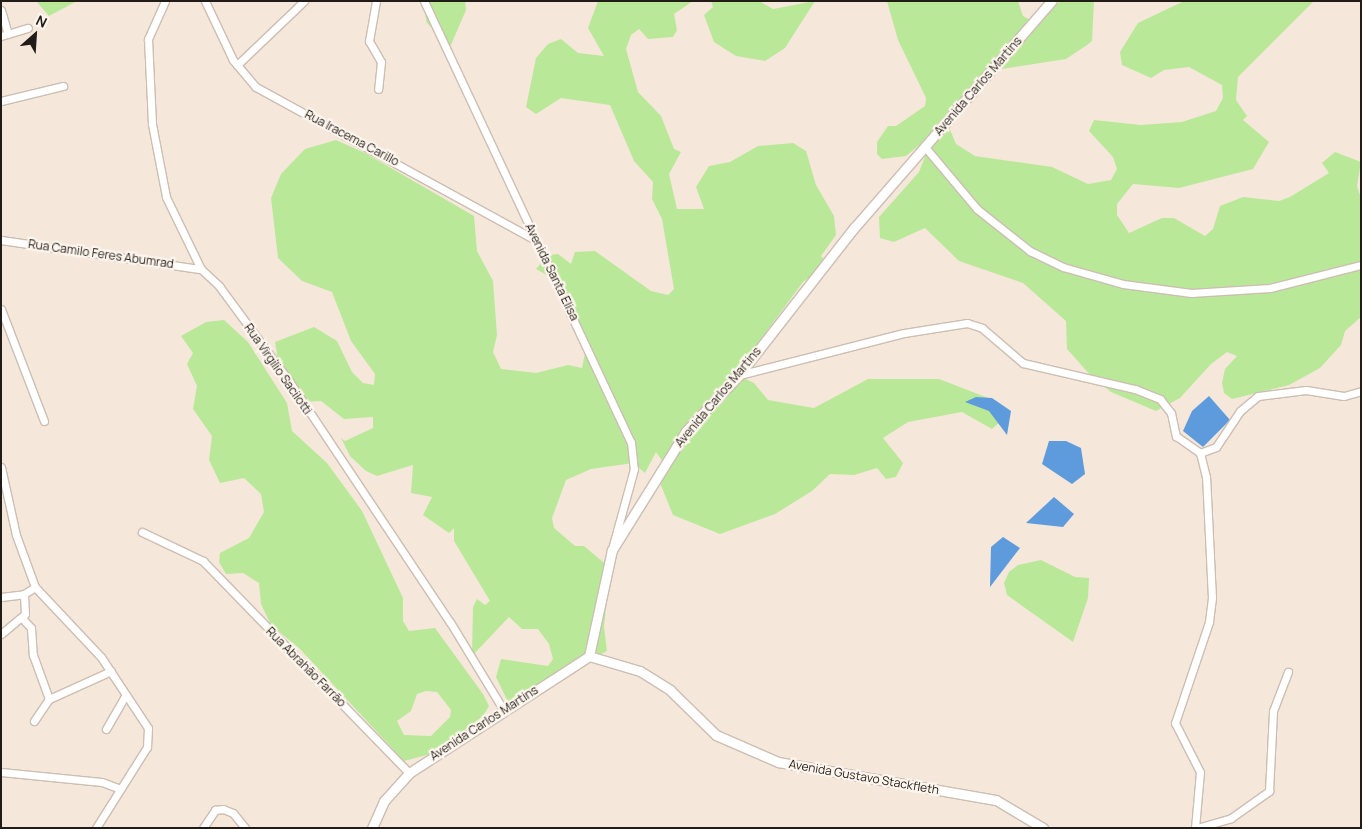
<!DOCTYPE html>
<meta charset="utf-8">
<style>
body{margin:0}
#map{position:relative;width:1362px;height:829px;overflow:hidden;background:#f6e7db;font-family:Manrope,sans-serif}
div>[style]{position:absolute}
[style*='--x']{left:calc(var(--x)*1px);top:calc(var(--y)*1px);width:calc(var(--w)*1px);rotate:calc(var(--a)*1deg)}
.green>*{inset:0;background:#bae899}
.water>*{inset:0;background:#5d9bdd}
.roads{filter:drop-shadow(1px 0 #ccbeb2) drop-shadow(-1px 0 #ccbeb2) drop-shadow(0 1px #ccbeb2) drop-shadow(0 -1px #ccbeb2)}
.minor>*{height:7px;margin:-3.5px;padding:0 3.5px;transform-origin:3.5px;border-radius:3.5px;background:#fff}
.tertiary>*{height:9px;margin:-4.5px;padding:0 4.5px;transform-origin:4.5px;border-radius:4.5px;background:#fff}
span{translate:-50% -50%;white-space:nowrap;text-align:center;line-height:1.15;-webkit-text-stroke:4.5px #fef6ee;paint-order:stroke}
.street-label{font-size:12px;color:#211c17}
.frame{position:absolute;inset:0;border:2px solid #211c17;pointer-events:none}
.north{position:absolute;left:10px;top:10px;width:50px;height:50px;-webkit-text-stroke:4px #fef6ee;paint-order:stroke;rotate:26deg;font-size:14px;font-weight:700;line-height:20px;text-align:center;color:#211c17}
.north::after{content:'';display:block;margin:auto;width:18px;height:22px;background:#211c17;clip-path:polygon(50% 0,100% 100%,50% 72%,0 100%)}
</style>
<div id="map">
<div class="green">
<i style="clip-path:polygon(36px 1px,77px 1px,49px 16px)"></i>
<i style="clip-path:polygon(422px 1px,465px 1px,466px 10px,450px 47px,427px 23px)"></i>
<i style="clip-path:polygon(598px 1px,693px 1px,674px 14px,677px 30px,673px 37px,648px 39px,639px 29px,631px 35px,626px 49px,638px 92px,661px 116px,674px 149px,681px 152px,669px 174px,677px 209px,704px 209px,696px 187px,709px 166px,730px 162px,758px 146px,793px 143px,806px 151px,816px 185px,834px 216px,836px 235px,821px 256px,828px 264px,803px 282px,738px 370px,739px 376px,754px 383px,768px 400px,814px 408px,868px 379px,939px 379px,996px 401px,1004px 418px,992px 429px,962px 412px,908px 422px,883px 438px,903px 463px,896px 477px,886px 479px,877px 468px,854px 475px,830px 474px,812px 491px,775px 514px,720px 534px,673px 515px,658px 478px,663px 462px,656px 452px,645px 473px,633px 463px,591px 469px,566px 480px,552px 518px,554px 528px,575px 546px,584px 546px,610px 568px,604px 627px,607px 651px,508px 702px,496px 677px,501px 659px,548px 666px,553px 659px,549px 644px,538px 629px,522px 629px,509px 617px,472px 656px,473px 607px,477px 599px,485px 605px,490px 601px,454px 541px,454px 528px,449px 533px,423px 515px,432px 497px,411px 493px,413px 465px,377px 476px,366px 471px,350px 456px,341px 438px,345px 441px,373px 428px,373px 417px,344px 419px,321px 401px,301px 402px,280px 372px,275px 342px,314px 327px,337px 341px,352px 372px,363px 383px,374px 385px,375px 374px,351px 341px,332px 292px,302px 281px,278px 258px,271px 198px,281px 174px,305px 149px,336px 140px,365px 153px,474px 216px,477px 251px,493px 281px,497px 335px,493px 352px,501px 369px,536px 373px,568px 365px,582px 368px,585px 353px,558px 294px,547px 275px,536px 269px,548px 255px,558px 254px,571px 264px,575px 252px,595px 251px,651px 291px,668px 295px,674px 289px,662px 219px,652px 199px,653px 182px,634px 161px,610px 105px,561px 98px,536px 114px,526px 107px,536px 58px,548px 44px,561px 39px,578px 53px,604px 56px,588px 28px)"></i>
<i style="clip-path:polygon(711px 1px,759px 1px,773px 9px,815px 1px,785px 48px,765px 61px,736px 56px,714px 42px,704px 15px,713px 7px)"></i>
<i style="clip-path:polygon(887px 1px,1018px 1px,1023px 16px,1039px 25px,1060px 1px,1094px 1px,1092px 41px,1087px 45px,1066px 59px,995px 70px,959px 101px,946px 120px,956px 144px,975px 156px,1052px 167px,1088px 184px,1111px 180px,1117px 169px,1113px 157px,1089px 131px,1094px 120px,1141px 125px,1182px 122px,1216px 111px,1223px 98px,1222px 85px,1189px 67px,1164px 70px,1151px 78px,1122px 65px,1120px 52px,1138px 23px,1184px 1px,1314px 1px,1238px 77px,1236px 100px,1247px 116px,1243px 120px,1269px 142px,1253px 169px,1179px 188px,1133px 184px,1117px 204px,1117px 215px,1129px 233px,1162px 218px,1174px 218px,1205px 236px,1213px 229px,1220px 206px,1243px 197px,1279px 201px,1290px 197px,1329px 173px,1322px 163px,1335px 152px,1361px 162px,1357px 186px,1361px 198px,1361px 317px,1345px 331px,1341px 345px,1320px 368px,1289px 385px,1232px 399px,1224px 393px,1222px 383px,1225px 369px,1237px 356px,1227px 352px,1211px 364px,1180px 398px,1156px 411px,1111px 392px,1092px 377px,1067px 349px,1066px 321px,1023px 283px,959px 261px,925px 228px,894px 242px,880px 238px,879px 217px,919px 172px,928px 149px,923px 142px,906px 156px,882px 159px,877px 154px,877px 142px,888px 126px,896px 126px,925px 106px,926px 98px,898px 40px)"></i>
<i style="clip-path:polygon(evenodd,224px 320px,248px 342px,287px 403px,292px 431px,327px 463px,362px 511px,403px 598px,403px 621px,409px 631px,435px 628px,483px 694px,489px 706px,483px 716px,434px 753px,404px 761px,300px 649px,271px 625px,261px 604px,259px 583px,243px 573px,226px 574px,219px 562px,220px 553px,249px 538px,264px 512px,261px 494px,244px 478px,220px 483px,209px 460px,212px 436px,193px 409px,197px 386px,187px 364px,193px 353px,181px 336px,206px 322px,224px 320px,426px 691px,437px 692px,451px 710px,450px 717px,431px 736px,404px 735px,397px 721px,411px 711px,417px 694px,426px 691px)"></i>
<i style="clip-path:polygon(1041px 560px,1075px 577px,1089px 578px,1088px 598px,1073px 642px,1007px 595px,1004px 583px,1009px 572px,1018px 565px)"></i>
</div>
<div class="water">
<i style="clip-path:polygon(1209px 396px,1230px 420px,1203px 447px,1183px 431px,1192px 411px)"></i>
<i style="clip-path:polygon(976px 397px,992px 398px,1011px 411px,1007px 435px,989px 411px,965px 402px)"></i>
<i style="clip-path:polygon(1049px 441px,1066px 441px,1081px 448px,1085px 474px,1072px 484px,1042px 464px)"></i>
<i style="clip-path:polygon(1054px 497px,1074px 514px,1063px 527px,1026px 523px)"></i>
<i style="clip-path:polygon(1003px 537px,1020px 548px,990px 587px,991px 547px)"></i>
</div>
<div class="roads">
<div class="minor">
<i style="--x:165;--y:1;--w:42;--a:114.1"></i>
<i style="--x:148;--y:39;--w:85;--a:87.3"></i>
<i style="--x:152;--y:124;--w:74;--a:79.1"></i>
<i style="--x:166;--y:197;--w:80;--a:64.1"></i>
<i style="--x:201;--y:269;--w:25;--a:43"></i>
<i style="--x:219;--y:286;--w:118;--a:53.6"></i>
<i style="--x:289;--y:381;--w:290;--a:56.3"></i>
<i style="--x:450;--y:622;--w:102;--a:58.7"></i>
<i style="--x:205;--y:1;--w:65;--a:64.6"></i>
<i style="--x:233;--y:60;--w:35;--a:50"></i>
<i style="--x:256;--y:87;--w:319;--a:28.7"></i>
<i style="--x:376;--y:1;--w:41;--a:99.9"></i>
<i style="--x:369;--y:41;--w:24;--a:60"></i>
<i style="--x:381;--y:62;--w:27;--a:96"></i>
<i style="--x:424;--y:1;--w:487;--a:64.9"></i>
<i style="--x:631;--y:442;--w:27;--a:84"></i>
<i style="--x:634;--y:469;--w:79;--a:105.4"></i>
<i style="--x:1;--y:10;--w:25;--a:74"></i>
<i style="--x:1;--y:36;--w:28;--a:-17"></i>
<i style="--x:237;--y:65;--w:93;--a:-43.7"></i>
<i style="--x:1;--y:101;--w:64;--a:-13.6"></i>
<i style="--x:925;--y:147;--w:81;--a:50"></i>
<i style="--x:977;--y:209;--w:68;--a:38.4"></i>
<i style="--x:1030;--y:251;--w:37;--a:26"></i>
<i style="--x:1063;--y:267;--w:62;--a:15.8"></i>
<i style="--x:1123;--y:284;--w:69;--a:7.5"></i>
<i style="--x:1191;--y:293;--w:79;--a:-3.6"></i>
<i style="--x:1270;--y:288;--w:94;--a:-14.2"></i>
<i style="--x:1;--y:240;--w:202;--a:8.3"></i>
<i style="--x:1;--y:309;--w:120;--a:69"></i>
<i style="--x:739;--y:375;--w:170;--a:-14.3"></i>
<i style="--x:904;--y:333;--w:64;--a:-9"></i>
<i style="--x:967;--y:323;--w:16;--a:18"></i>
<i style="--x:982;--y:328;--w:54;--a:40.5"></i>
<i style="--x:1023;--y:363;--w:115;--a:13.1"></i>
<i style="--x:1135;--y:389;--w:27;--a:22"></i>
<i style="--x:1160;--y:399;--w:18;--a:52"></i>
<i style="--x:1171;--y:413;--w:24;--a:78"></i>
<i style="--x:1176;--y:436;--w:29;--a:35"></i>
<i style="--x:1200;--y:453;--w:17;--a:-21"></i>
<i style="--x:1216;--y:447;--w:43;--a:-56.3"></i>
<i style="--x:1240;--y:411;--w:23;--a:-40"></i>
<i style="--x:1258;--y:396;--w:48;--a:-7.1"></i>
<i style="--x:1306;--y:390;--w:38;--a:9"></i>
<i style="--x:1344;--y:396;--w:18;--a:-16"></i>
<i style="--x:1;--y:467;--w:70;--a:77.6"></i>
<i style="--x:16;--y:535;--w:55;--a:69.9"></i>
<i style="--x:35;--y:587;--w:96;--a:46.7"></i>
<i style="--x:101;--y:657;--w:85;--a:56.5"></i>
<i style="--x:148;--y:728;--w:19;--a:93"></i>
<i style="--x:147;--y:747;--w:96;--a:122.2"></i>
<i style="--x:142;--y:532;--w:68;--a:25.4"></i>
<i style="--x:203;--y:561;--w:296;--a:45.8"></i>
<i style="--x:1;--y:597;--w:23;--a:-7"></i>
<i style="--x:24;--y:594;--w:13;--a:-32"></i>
<i style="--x:22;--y:618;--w:13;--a:48"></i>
<i style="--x:31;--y:628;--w:27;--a:86"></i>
<i style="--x:33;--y:655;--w:47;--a:70"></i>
<i style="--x:1;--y:634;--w:31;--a:-40"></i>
<i style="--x:25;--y:614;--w:20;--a:-93"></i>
<i style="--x:34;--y:721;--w:27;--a:-56"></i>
<i style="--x:49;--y:699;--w:68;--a:-24.3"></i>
<i style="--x:106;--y:729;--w:39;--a:-60"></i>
<i style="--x:1;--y:772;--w:101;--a:5.7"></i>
<i style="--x:102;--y:782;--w:19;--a:21"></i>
<i style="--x:203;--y:828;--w:22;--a:-56"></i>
<i style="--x:215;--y:810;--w:8;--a:-7"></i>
<i style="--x:223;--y:809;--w:11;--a:22"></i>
<i style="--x:233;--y:813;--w:19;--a:51"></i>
<i style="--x:1195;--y:828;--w:56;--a:-84.9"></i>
<i style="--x:1200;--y:772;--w:55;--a:-117"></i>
<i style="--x:1175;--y:723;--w:107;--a:-71.4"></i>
<i style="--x:1209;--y:622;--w:24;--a:-83"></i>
<i style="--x:1212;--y:598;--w:121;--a:-92.8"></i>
<i style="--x:1206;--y:477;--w:25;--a:-104"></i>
<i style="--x:1197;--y:828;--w:35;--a:-16"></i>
<i style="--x:1231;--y:818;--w:47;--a:-35.4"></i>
<i style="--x:1269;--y:791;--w:80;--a:-87.1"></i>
<i style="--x:1273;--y:711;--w:42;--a:-69"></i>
</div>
<div class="tertiary">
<i style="--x:589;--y:656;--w:53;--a:16.4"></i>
<i style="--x:640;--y:671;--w:36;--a:32"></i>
<i style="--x:670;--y:690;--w:64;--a:44.4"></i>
<i style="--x:716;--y:735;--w:68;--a:23.5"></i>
<i style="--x:778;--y:762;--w:221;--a:9.9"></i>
<i style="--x:996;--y:800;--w:55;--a:30.8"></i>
<i style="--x:372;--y:828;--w:30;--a:-66"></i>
<i style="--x:384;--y:801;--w:38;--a:-48"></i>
<i style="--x:409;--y:773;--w:215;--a:-33"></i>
<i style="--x:589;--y:656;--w:108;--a:-77.8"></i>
<i style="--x:612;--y:550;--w:140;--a:-58.1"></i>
<i style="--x:686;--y:431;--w:77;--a:-46.6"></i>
<i style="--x:739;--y:375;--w:187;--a:-52"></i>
<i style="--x:854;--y:228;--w:301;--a:-49"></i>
</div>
</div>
<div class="street-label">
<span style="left:978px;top:86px;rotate:-49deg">Avenida Carlos Martins</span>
<span style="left:352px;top:138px;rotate:28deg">Rua Iracema Carillo</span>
<span style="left:101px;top:254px;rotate:8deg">Rua Camilo Feres Abumrad</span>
<span style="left:552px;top:272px;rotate:64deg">Avenida Santa Elisa</span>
<span style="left:278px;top:369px;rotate:55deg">Rua Virgílio Sacilotti</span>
<span style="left:718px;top:397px;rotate:-50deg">Avenida Carlos Martins</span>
<span style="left:306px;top:667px;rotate:45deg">Rua Abrahão Farrão</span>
<span style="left:484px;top:723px;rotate:-33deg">Avenida Carlos Martins</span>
<span style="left:864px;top:777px;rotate:10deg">Avenida Gustavo Stackfleth</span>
</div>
<div class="frame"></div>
<div class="north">N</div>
</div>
